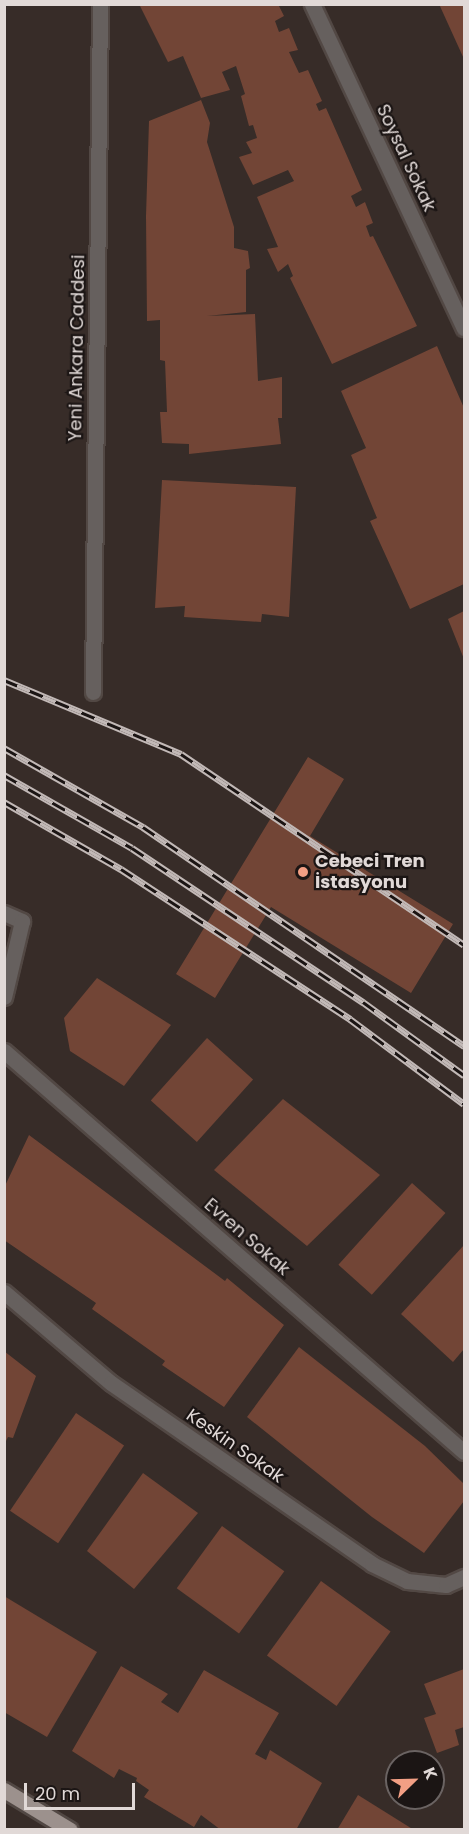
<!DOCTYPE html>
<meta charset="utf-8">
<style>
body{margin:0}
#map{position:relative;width:469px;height:1834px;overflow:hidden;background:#372c28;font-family:Poppins,sans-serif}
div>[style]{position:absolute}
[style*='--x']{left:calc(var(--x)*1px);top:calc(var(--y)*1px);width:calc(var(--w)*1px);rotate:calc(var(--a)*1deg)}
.building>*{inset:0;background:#724536;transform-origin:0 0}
.roads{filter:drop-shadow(2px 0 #524844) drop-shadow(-2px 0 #524844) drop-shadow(0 2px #524844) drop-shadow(0 -2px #524844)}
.street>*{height:15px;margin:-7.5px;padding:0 7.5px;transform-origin:7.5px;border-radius:7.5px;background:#66605e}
.primary>*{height:15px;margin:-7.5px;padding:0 7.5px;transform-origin:7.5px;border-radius:7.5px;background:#9c918d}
.rail>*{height:7px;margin-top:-3.5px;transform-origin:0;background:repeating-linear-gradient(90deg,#1b1514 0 14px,#c2b9b7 0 28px);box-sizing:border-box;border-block:2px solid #c2b9b7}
.dots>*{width:16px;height:16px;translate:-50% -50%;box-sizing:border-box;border:3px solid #1b1514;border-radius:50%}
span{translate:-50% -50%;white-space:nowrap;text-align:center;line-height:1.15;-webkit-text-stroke:4.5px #1b1514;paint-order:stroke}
.street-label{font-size:18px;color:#e1d9d7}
.poi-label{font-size:18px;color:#e1d9d7;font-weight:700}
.left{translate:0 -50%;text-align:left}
.frame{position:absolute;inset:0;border:6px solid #e1d9d7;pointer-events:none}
.north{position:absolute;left:385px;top:1750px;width:60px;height:60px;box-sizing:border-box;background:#1b1514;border:2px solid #6a6362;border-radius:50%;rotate:67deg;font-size:16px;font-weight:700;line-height:24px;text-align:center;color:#e1d9d7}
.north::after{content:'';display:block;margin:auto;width:21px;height:27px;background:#f39f84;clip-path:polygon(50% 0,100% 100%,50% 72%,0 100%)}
.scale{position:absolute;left:24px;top:1783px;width:111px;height:27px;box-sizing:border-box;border:3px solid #e1d9d7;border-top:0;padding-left:8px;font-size:18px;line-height:21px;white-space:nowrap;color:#e1d9d7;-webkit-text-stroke:4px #1b1514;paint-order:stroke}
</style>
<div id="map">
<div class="building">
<i style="clip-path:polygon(139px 4px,278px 4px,284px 16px,275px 21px,279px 32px,289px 28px,298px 50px,289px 52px,299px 73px,308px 70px,322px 101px,316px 104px,319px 111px,326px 108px,362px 190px,351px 196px,356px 207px,365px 202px,373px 223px,366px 226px,370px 237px,373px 236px,417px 326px,332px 364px,290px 278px,293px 276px,288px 264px,278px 272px,267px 249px,278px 247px,257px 197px,294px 181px,288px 170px,253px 185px,239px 157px,252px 153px,246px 142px,257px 138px,253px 125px,249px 126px,241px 96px,245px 94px,236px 66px,222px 72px,230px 90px,201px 98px,183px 56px,168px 62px)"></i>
<i style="clip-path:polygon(439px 4px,464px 4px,464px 59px)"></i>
<i style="clip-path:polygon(201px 100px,210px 123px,207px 142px,234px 227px,234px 248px,248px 251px,250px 268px,246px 270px,246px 312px,207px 316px,255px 314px,258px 381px,282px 377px,282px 418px,278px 418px,281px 444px,189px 454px,189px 444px,162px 443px,160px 412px,167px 412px,165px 361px,160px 360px,160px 320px,147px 321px,146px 216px,149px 121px)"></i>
<i style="clip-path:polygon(437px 346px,464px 408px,464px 584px,410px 609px,370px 521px,377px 518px,351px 455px,366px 448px,341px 391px)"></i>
<i style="clip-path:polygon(162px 480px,296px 487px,289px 617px,262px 614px,261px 622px,184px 617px,185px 606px,155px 608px)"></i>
<i style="clip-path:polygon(464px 611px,464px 659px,448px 619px)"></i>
<i style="clip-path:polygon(308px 757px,344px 779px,310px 836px,453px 924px,411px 993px,271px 907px,215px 998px,176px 974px)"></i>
<i style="clip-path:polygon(97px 978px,171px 1025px,124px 1086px,70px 1051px,64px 1018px)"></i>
<i style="left:207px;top:1038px;width:62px;height:84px;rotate:42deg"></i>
<i style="clip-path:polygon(283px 1099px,380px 1175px,307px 1246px,214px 1170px)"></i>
<i style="clip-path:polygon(29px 1135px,225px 1281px,227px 1278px,284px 1325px,224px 1407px,162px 1365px,165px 1361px,92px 1309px,96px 1303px,4px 1240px,4px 1188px)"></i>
<i style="left:412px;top:1183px;width:45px;height:110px;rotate:42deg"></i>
<i style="clip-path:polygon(464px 1245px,464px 1349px,453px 1362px,401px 1314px)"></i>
<i style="clip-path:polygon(299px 1347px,425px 1446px,464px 1484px,464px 1501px,424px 1553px,372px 1517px,247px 1417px)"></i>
<i style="clip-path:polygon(4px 1351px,36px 1376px,13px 1438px,8px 1437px,4px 1445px)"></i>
<i style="left:76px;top:1413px;width:58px;height:118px;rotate:34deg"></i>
<i style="clip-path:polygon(143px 1473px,198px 1513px,134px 1589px,87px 1551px)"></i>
<i style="left:222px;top:1526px;width:77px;height:77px;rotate:36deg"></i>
<i style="left:321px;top:1581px;width:86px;height:92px;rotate:36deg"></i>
<i style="clip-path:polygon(4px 1596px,97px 1652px,47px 1737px,4px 1712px)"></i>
<i style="clip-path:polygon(121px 1666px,168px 1694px,161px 1702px,178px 1713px,204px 1670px,279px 1713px,255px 1754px,266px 1760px,270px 1750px,322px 1783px,296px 1830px,221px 1830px,201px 1815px,194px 1827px,144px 1797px,149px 1790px,136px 1781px,137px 1778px,119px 1769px,114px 1778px,72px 1751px)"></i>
<i style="clip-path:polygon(464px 1669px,464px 1727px,455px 1730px,459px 1745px,437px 1753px,424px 1718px,436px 1714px,424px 1684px)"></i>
<i style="clip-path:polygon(358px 1795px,414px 1830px,337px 1830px)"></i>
</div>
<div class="roads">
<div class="street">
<i style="--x:312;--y:4;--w:358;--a:64.9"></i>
<i style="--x:93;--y:692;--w:688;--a:-89.42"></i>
<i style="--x:4;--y:913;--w:20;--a:24"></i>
<i style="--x:22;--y:921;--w:78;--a:103.3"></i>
<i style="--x:4;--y:1051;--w:610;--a:41.08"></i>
<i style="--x:4;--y:1292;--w:140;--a:40.4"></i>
<i style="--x:111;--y:1383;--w:318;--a:34.7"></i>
<i style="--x:372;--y:1564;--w:39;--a:26"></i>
<i style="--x:407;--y:1581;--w:39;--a:6"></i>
<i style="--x:446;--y:1585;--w:20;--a:-24"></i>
</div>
<div class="primary">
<i style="--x:4;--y:1790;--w:77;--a:31.2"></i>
</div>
</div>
<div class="rail">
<i style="--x:4;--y:680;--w:192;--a:22.7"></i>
<i style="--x:181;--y:754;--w:341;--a:34"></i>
<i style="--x:4;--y:748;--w:160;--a:29.6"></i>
<i style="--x:143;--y:827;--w:389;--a:34.3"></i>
<i style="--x:4;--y:775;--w:147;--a:29.7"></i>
<i style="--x:132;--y:848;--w:278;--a:33.7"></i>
<i style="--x:363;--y:1002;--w:125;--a:35.9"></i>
<i style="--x:4;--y:802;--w:135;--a:29.8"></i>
<i style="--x:121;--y:869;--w:274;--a:33.2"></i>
<i style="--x:350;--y:1019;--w:142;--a:36.7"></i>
</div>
<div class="dots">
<i style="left:303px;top:872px;background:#f39f84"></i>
</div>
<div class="street-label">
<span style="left:406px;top:158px;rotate:65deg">Soysal Sokak</span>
<span style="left:77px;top:348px;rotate:-89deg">Yeni Ankara Caddesi</span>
<span style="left:247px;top:1237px;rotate:41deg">Evren Sokak</span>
<span style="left:235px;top:1446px;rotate:35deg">Keskin Sokak</span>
</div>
<div class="poi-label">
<span class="left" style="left:315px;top:872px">Cebeci Tren<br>İstasyonu</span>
</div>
<div class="frame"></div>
<div class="north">K</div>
<div class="scale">20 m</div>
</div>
